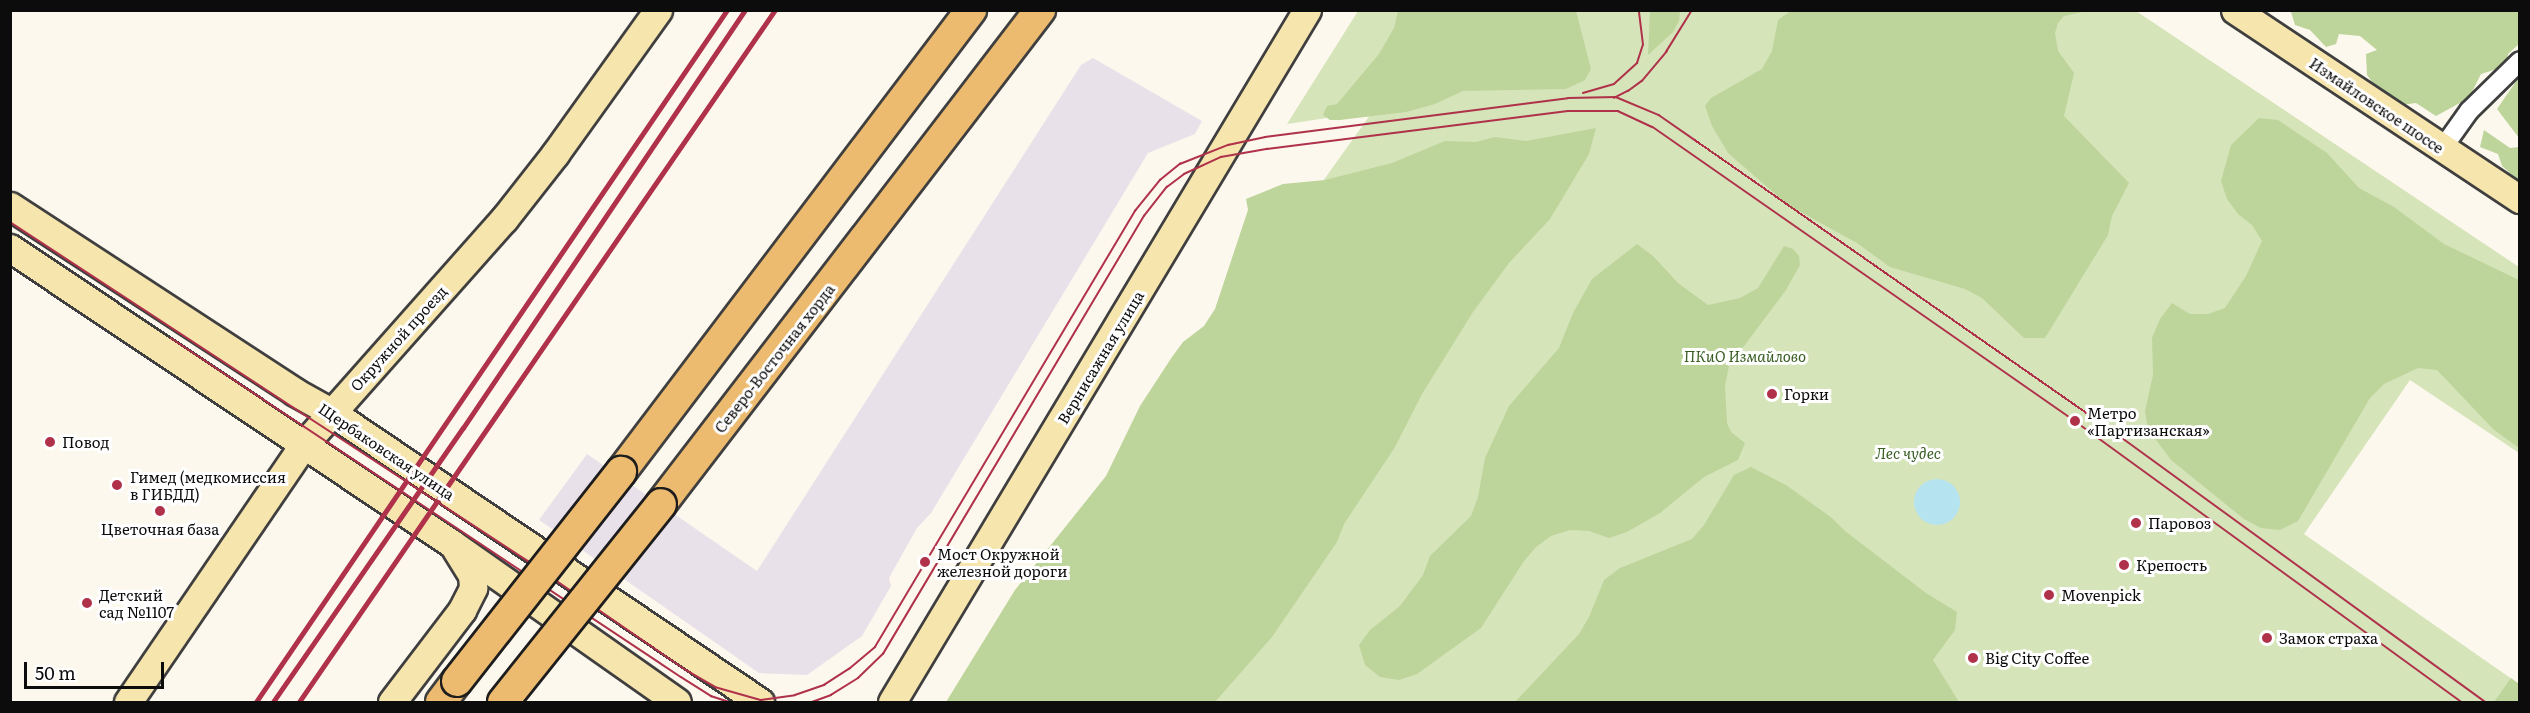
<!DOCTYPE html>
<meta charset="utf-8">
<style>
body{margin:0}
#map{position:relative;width:2530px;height:713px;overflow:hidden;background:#fdf8ed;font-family:Literata,serif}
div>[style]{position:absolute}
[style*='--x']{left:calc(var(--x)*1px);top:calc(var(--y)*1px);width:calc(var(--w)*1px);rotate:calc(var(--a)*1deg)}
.industrial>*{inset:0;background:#e8e1ea}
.green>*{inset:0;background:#d6e4ba}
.forest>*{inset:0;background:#bdd49b}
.water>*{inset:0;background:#b6e3f0}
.round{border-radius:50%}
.roads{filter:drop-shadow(2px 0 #3f3f3f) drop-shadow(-2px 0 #3f3f3f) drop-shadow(0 2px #3f3f3f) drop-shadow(0 -2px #3f3f3f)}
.minor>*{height:18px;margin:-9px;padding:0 9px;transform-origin:9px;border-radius:9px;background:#fff}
.secondary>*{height:27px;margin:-13.5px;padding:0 13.5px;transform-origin:13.5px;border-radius:13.5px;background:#f7e5ae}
.primary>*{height:30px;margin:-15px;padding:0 15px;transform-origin:15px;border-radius:15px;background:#ecbb6f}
.tram>*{height:1.5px;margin:-0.75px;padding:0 0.75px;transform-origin:0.75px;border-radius:0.75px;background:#af314a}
.rail>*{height:4.5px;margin:-2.25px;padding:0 2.25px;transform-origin:2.25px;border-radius:2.25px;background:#af314a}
.bridges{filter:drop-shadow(2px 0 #1d1d1d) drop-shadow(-2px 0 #1d1d1d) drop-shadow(0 2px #1d1d1d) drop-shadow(0 -2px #1d1d1d)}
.primary-bridge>*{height:30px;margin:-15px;padding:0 15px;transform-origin:15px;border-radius:15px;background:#ecbb6f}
.dots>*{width:16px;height:16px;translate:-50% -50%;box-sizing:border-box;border:3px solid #fff;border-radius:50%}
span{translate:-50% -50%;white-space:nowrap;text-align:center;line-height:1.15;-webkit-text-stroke:6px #fff;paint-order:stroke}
.street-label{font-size:15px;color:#0c0c0c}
.park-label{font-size:15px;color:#385e23;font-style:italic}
.poi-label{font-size:15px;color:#0c0c0c}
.left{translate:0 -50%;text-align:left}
.frame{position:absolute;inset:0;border:12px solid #0c0c0c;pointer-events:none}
.scale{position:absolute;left:24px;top:662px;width:140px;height:27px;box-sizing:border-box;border:3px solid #0c0c0c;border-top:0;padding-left:8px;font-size:18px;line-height:21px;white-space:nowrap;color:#0c0c0c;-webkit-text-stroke:4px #fff;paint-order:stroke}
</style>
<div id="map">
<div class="industrial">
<i style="clip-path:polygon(1093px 58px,1202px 121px,1195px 134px,1148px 153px,931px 513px,917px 528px,889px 578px,891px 586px,862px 636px,807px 675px,759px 673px,539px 520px,587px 454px,757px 571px,1081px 65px)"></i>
</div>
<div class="green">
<i style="clip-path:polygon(1358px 11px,2136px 11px,2519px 267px,2519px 453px,2410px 380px,2304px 534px,2519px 684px,2519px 702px,970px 702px,1288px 230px,1373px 111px,1287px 124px)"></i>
</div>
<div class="forest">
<i style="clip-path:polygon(1792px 10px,2087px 11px,2064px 16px,2058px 23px,2055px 33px,2058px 51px,2074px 73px,2064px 116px,2129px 183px,2112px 216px,2108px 235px,2045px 338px,2024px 338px,1982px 298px,1965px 289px,1890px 267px,1857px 243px,1788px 205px,1728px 153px,1712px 126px,1705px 106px,1711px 98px,1762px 69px,1772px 51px,1778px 20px)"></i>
<i style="clip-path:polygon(2295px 10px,2519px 11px,2519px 44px,2508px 54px,2506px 66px,2481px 74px,2469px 98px,2436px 116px,2416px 103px,2402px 105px,2380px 93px,2367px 75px,2366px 54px,2377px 50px,2360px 36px,2339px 34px,2336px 44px,2326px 47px,2310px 30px,2295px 25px,2291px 12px)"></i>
<i style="clip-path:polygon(1398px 11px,1576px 11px,1591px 69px,1585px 80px,1566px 89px,1463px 91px,1435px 104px,1406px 112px,1340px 120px,1330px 120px,1323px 115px,1327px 106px,1337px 104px,1379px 54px,1394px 28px)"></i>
<i style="clip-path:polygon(1650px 11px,1680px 11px,1679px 21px,1673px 32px,1648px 55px)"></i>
<i style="clip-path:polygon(2519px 77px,2519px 138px,2497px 109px)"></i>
<i style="clip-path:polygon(2259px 118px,2278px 120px,2327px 153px,2359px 188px,2394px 207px,2444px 244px,2519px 280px,2519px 448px,2493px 429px,2437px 370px,2418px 368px,2384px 384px,2370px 398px,2298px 521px,2280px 530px,2261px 528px,2244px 519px,2171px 460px,2148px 429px,2145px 411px,2153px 375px,2152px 338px,2160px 319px,2172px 303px,2190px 314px,2208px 314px,2225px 308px,2246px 276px,2262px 241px,2252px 225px,2238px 214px,2227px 199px,2221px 181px,2231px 145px)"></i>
<i style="clip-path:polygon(1596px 128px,1589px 154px,1550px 219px,1509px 263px,1473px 312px,1422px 394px,1395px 447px,1344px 524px,1337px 542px,1272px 637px,1215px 702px,946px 702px,1015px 590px,1106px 476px,1140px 406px,1172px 357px,1183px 342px,1204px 326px,1215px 309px,1248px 210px,1246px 199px,1283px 184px,1325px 180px,1392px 163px,1445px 141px,1476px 142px,1495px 137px,1526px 141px)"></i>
<i style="clip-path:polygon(2484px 130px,2510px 148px,2519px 147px,2519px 181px,2502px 166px,2498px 154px,2480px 147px)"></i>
<i style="clip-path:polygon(1637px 244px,1653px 256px,1678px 283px,1708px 305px,1740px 298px,1758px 288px,1784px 246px,1793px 249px,1799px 256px,1800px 265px,1786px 290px,1729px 366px,1725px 386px,1727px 423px,1731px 432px,1745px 443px,1738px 460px,1704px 477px,1660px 513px,1627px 532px,1609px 538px,1589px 531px,1570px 530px,1551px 536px,1536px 547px,1524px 561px,1481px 628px,1417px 674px,1399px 680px,1380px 677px,1365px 665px,1359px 645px,1370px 630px,1400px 606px,1423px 575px,1430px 556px,1471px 516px,1478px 497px,1485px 458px,1509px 406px,1559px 348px,1573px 313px,1592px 279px)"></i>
<i style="clip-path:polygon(1751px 467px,1786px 485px,1832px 518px,1845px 531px,1926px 593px,1957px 612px,1955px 630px,1933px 660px,1959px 702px,1515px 702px,1579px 634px,1589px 617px,1604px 580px,1620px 568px,1692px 539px,1704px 525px,1734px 475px)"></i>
<i style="clip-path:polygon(2511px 678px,2519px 684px,2519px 702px,2494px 702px)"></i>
</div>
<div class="water">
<i class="round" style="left:1914px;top:479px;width:46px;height:46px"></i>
</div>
<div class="roads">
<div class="minor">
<i style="--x:2442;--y:149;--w:47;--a:-54.6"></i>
<i style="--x:2469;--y:111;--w:71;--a:-44.4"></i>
</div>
<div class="secondary">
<i style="--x:2235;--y:10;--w:342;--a:33.6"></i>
<i style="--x:10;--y:206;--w:340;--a:33.1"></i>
<i style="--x:295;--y:392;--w:41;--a:29.1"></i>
<i style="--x:331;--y:412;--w:518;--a:34.06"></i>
<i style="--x:10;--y:248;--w:531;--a:33.78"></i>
<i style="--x:451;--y:543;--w:276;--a:35.1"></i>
<i style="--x:128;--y:702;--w:314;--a:-55.7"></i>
<i style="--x:305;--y:443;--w:300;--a:-48.4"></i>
<i style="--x:504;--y:219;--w:83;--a:-51.9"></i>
<i style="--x:555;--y:154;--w:177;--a:-54.4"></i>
<i style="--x:392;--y:702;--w:116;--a:-52.7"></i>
<i style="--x:462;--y:610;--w:25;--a:-63"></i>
<i style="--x:473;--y:588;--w:13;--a:-94"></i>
<i style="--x:472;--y:575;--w:31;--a:-122"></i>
<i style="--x:892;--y:702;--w:807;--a:-59.05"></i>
</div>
<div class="primary">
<i style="--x:621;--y:472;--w:580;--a:-52.85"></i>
<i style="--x:661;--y:504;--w:623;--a:-52.5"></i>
<i style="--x:441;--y:702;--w:26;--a:-53"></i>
</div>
</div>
<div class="tram">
<i style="--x:1583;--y:93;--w:32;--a:-16"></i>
<i style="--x:1614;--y:84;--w:31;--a:-42"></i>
<i style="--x:1637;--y:63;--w:19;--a:-72"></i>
<i style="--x:1643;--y:45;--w:35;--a:-97"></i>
<i style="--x:1614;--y:98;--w:16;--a:-27"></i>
<i style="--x:1628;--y:91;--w:17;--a:-36"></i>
<i style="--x:1642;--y:81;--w:38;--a:-50"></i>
<i style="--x:1666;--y:52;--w:49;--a:-58.2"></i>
<i style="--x:10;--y:222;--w:619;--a:33.2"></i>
<i style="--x:528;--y:561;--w:192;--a:34.6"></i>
<i style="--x:686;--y:670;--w:34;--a:30"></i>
<i style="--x:715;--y:687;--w:48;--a:15.8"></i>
<i style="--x:761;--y:700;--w:34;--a:-8"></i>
<i style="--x:795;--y:695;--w:31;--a:-19"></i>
<i style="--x:824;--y:685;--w:30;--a:-33"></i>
<i style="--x:849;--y:669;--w:34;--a:-40"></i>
<i style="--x:875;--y:647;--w:508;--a:-59.19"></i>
<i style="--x:1135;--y:211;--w:40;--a:-51"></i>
<i style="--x:1160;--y:180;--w:26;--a:-39"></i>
<i style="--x:1180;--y:164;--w:52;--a:-21.6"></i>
<i style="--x:1228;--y:145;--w:38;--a:-12"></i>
<i style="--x:1265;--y:137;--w:305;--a:-7.3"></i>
<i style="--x:1568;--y:98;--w:48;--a:-1.2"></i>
<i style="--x:1616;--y:97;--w:47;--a:22.7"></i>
<i style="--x:1659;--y:115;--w:44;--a:34.8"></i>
<i style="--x:1695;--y:140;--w:511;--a:34.87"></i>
<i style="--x:2114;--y:432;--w:460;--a:36"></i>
<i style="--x:171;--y:338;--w:612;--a:33.61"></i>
<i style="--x:681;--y:677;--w:36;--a:32"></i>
<i style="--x:711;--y:696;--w:19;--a:18"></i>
<i style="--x:812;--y:702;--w:20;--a:-20"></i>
<i style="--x:831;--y:695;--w:32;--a:-32"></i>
<i style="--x:858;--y:678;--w:35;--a:-44"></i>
<i style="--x:883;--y:654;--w:510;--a:-59.21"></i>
<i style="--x:1144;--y:216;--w:37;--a:-52"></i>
<i style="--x:1167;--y:187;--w:21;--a:-37"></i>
<i style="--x:1184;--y:174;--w:41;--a:-24.7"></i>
<i style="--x:1221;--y:157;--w:47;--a:-9.9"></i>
<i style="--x:1267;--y:149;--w:303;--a:-7.2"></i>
<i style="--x:1568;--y:111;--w:50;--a:0"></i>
<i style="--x:1618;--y:111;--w:38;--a:25"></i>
<i style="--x:1653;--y:127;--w:514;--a:34.86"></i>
<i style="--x:2075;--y:421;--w:478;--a:36"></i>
</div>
<div class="rail">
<i style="--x:256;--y:702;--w:837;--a:-55.76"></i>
<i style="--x:273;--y:702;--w:333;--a:-55.3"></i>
<i style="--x:463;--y:428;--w:504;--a:-55.99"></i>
<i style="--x:299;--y:702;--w:840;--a:-55.48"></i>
</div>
<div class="bridges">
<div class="primary-bridge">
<i style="--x:457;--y:681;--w:266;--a:-51.9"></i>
<i style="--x:503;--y:702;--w:253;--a:-51.4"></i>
</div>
</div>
<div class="dots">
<i style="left:1772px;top:394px;background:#af314a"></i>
<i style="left:2075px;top:421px;background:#af314a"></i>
<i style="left:50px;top:442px;background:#af314a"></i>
<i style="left:117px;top:485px;background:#af314a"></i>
<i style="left:160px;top:511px;background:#af314a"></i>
<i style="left:2136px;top:523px;background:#af314a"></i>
<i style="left:925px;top:562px;background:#af314a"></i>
<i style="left:2124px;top:565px;background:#af314a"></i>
<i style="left:2049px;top:595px;background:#af314a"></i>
<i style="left:87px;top:603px;background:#af314a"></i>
<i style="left:2267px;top:638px;background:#af314a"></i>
<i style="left:1973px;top:658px;background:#af314a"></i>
</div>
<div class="street-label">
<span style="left:2377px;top:105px;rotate:34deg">Измайловское шоссе</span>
<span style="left:398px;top:338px;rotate:-48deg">Окружной проезд</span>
<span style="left:1100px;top:357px;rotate:-59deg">Вернисажная улица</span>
<span style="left:774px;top:358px;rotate:-52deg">Северо-Восточная хорда</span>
<span style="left:387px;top:451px;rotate:34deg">Щербаковская улица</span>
</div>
<div class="park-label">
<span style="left:1745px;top:356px">ПКиО Измайлово</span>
<span style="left:1908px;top:453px">Лес чудес</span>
</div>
<div class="poi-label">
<span class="left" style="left:1784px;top:394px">Горки</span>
<span class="left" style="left:2087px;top:421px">Метро<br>«Партизанская»</span>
<span class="left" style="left:62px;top:442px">Повод</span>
<span class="left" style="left:130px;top:485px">Гимед (медкомиссия<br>в ГИБДД)</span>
<span class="left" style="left:2148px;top:523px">Паровоз</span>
<span style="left:160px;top:529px">Цветочная база</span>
<span class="left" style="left:937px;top:562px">Мост Окружной<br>железной дороги</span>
<span class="left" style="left:2136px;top:565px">Крепость</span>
<span class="left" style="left:99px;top:603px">Детский<br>сад №1107</span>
<span class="left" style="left:2061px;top:595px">Movenpick</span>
<span class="left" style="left:2279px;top:638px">Замок страха</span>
<span class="left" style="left:1985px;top:658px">Big City Coffee</span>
</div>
<div class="frame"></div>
<div class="scale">50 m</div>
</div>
